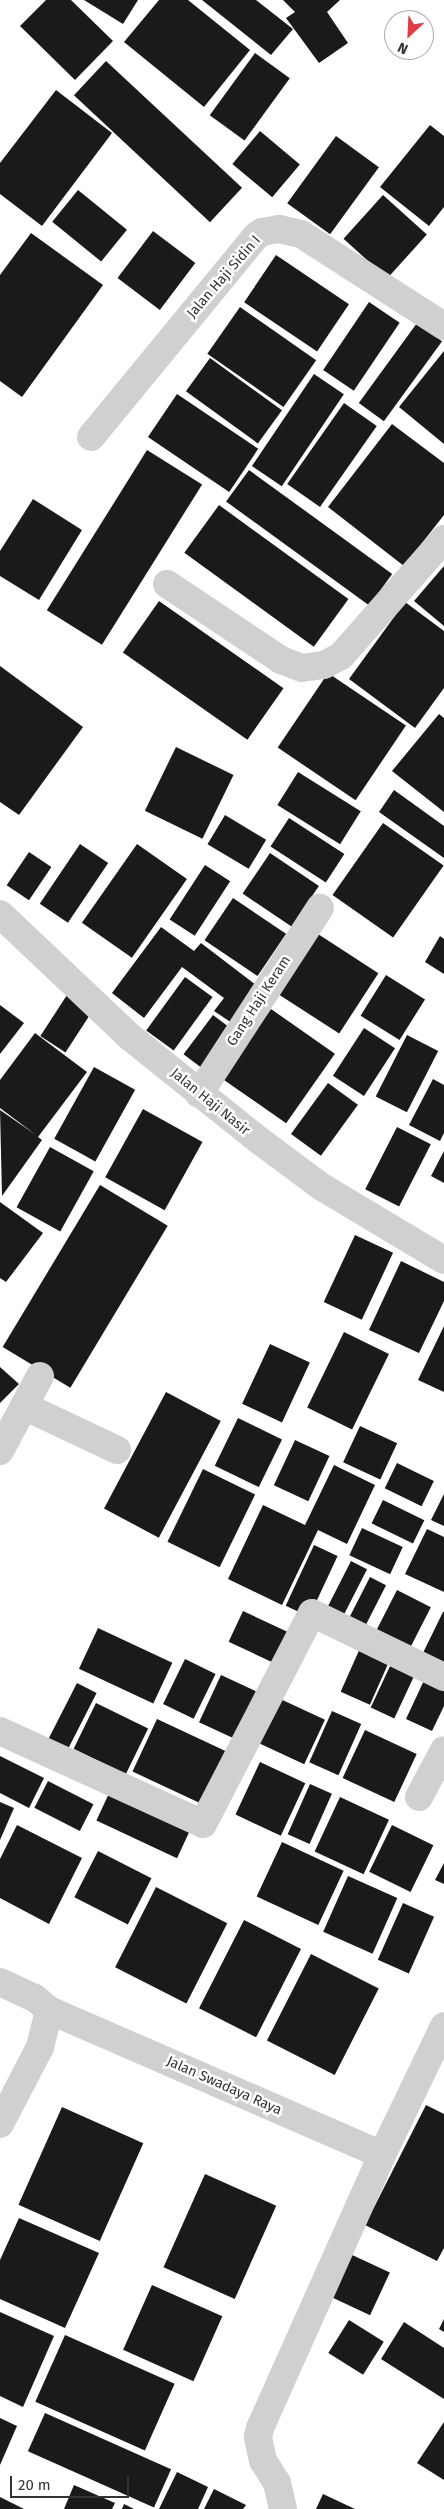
<!DOCTYPE html>
<style>
body{margin:0}
#map{position:relative;width:444px;height:2509px;overflow:hidden;background:#fff;font-family:"Fira Sans",sans-serif}
div>[style]{position:absolute}
[style*='--x']{left:calc(var(--x)*1px);top:calc(var(--y)*1px);width:calc(var(--w)*1px);rotate:calc(var(--a)*1deg)}
.building>*{inset:0;background:#1a1a1a;transform-origin:0 0}
.street>*{height:28px;margin:-14px;padding:0 14px;transform-origin:14px;border-radius:14px;background:#d0d0d0}
span{translate:-50% -50%;white-space:nowrap;text-align:center;line-height:1.15;-webkit-text-stroke:5px #fff;paint-order:stroke}
.street-label{font-size:14px;color:#333}
.north{position:absolute;left:384px;top:10px;width:50px;height:50px;box-sizing:border-box;background:#fff;border:1px solid #adadad;border-radius:50%;rotate:205deg;font-size:14px;font-weight:700;line-height:20px;text-align:center;color:#333}
.north::after{content:'';display:block;margin:auto;width:18px;height:22px;background:#e63946;clip-path:polygon(50% 0,100% 100%,50% 72%,0 100%)}
.scale{position:absolute;left:10px;top:2476px;width:119px;height:22px;box-sizing:border-box;border:2px solid #333;border-top:0;padding-left:6px;font-size:15px;line-height:18px;white-space:nowrap;color:#333;-webkit-text-stroke:4px #fff;paint-order:stroke}
</style>
<div id="map">
<div class="building">
<i style="clip-path:polygon(46px 0,71px 0,113px 41px,75px 80px,20px 26px)"></i>
<i style="clip-path:polygon(84px 0,138px 0,123px 24px)"></i>
<i style="clip-path:polygon(159px 0,188px 0,250px 50px,204px 107px,124px 42px)"></i>
<i style="clip-path:polygon(202px 0,256px 0,293px 29px,271px 55px)"></i>
<i style="clip-path:polygon(283px 0,340px 0,327px 12px,348px 43px,319px 63px,286px 18px,295px 12px)"></i>
<i style="left:255px;top:53px;width:43px;height:77px;rotate:36deg"></i>
<i style="left:106px;top:61px;width:186px;height:47px;rotate:43deg"></i>
<i style="clip-path:polygon(56px 90px,112px 133px,42px 226px,0 194px,0 163px)"></i>
<i style="clip-path:polygon(430px 125px,444px 136px,444px 207px,429px 226px,380px 187px)"></i>
<i style="left:260px;top:131px;width:52px;height:43px;rotate:40deg"></i>
<i style="left:336px;top:136px;width:53px;height:83px;rotate:36deg"></i>
<i style="left:78px;top:190px;width:63px;height:41px;rotate:39deg"></i>
<i style="left:383px;top:195px;width:59px;height:59px;rotate:42deg"></i>
<i style="left:153px;top:231px;width:53px;height:59px;rotate:37deg"></i>
<i style="clip-path:polygon(31px 233px,103px 285px,22px 397px,0 381px,0 275px)"></i>
<i style="left:276px;top:255px;width:88px;height:57px;rotate:34deg"></i>
<i style="left:369px;top:302px;width:37px;height:82px;rotate:34deg"></i>
<i style="left:240px;top:307px;width:93px;height:57px;rotate:35deg"></i>
<i style="left:417px;top:323px;width:31px;height:99px;rotate:36deg"></i>
<i style="clip-path:polygon(444px 351px,444px 444px,399px 407px)"></i>
<i style="left:210px;top:358px;width:89px;height:41px;rotate:36deg"></i>
<i style="left:314px;top:374px;width:36px;height:111px;rotate:34deg"></i>
<i style="left:177px;top:394px;width:98px;height:52px;rotate:34deg"></i>
<i style="left:344px;top:403px;width:40px;height:99px;rotate:35deg"></i>
<i style="clip-path:polygon(392px 424px,444px 463px,444px 515px,404px 566px,328px 507px)"></i>
<i style="left:147px;top:450px;width:65px;height:189px;rotate:32deg"></i>
<i style="left:249px;top:470px;width:177px;height:39px;rotate:36deg"></i>
<i style="clip-path:polygon(33px 499px,82px 530px,39px 600px,0 576px,0 551px)"></i>
<i style="left:219px;top:505px;width:160px;height:59px;rotate:36deg"></i>
<i style="clip-path:polygon(444px 566px,444px 626px,414px 601px)"></i>
<i style="left:159px;top:601px;width:152px;height:63px;rotate:35deg"></i>
<i style="clip-path:polygon(405px 602px,444px 631px,444px 688px,415px 728px,349px 679px)"></i>
<i style="clip-path:polygon(0 666px,83px 727px,19px 815px,0 802px)"></i>
<i style="left:328px;top:673px;width:94px;height:90px;rotate:34deg"></i>
<i style="clip-path:polygon(439px 714px,444px 718px,444px 812px,392px 771px)"></i>
<i style="left:176px;top:747px;width:64px;height:71px;rotate:26deg"></i>
<i style="left:298px;top:772px;width:74px;height:39px;rotate:32deg"></i>
<i style="clip-path:polygon(394px 790px,444px 826px,444px 858px,379px 812px)"></i>
<i style="left:225px;top:815px;width:48px;height:34px;rotate:31deg"></i>
<i style="left:289px;top:818px;width:66px;height:34px;rotate:33deg"></i>
<i style="left:383px;top:823px;width:74px;height:88px;rotate:35deg"></i>
<i style="left:80px;top:844px;width:34px;height:72px;rotate:34deg"></i>
<i style="left:137px;top:844px;width:61px;height:96px;rotate:35deg"></i>
<i style="left:29px;top:852px;width:27px;height:40px;rotate:34deg"></i>
<i style="left:270px;top:853px;width:59px;height:49px;rotate:34deg"></i>
<i style="left:205px;top:865px;width:30px;height:65px;rotate:33deg"></i>
<i style="left:233px;top:898px;width:64px;height:51px;rotate:34deg"></i>
<i style="clip-path:polygon(161px 927px,194px 951px,201px 943px,256px 985px,232px 1023px,214px 1011px,224px 998px,182px 967px,144px 1018px,112px 993px)"></i>
<i style="left:318px;top:934px;width:72px;height:72px;rotate:33deg"></i>
<i style="clip-path:polygon(440px 936px,444px 939px,444px 974px,425px 962px)"></i>
<i style="left:386px;top:975px;width:46px;height:48px;rotate:32deg"></i>
<i style="left:185px;top:977px;width:34px;height:66px;rotate:36deg"></i>
<i style="left:67px;top:995px;width:30px;height:49px;rotate:33deg"></i>
<i style="clip-path:polygon(0 1005px,24px 1023px,0 1054px)"></i>
<i style="left:271px;top:1009px;width:78px;height:85px;rotate:35deg"></i>
<i style="left:213px;top:1015px;width:25px;height:49px;rotate:37deg"></i>
<i style="left:364px;top:1028px;width:37px;height:57px;rotate:33deg"></i>
<i style="clip-path:polygon(35px 1033px,87px 1072px,38px 1137px,42px 1140px,2px 1196px,0 1110px,36px 1135px,0 1108px,0 1080px)"></i>
<i style="left:407px;top:1035px;width:35px;height:69px;rotate:27deg"></i>
<i style="left:94px;top:1067px;width:47px;height:82px;rotate:29deg"></i>
<i style="clip-path:polygon(433px 1079px,444px 1085px,444px 1133px,440px 1141px,409px 1125px)"></i>
<i style="left:328px;top:1083px;width:37px;height:63px;rotate:36deg"></i>
<i style="left:143px;top:1109px;width:68px;height:78px;rotate:29deg"></i>
<i style="left:397px;top:1127px;width:38px;height:70px;rotate:27deg"></i>
<i style="left:50px;top:1147px;width:50px;height:69px;rotate:29deg"></i>
<i style="clip-path:polygon(444px 1151px,444px 1183px,431px 1176px)"></i>
<i style="left:100px;top:1185px;width:79px;height:189px;rotate:31deg"></i>
<i style="clip-path:polygon(0 1202px,43px 1233px,6px 1282px,0 1278px)"></i>
<i style="left:355px;top:1235px;width:42px;height:74px;rotate:25deg"></i>
<i style="clip-path:polygon(401px 1261px,444px 1282px,444px 1301px,419px 1353px,369px 1330px)"></i>
<i style="clip-path:polygon(444px 1326px,444px 1392px,418px 1380px)"></i>
<i style="left:344px;top:1332px;width:50px;height:84px;rotate:26deg"></i>
<i style="left:270px;top:1344px;width:44px;height:66px;rotate:25deg"></i>
<i style="clip-path:polygon(0 1367px,19px 1384px,0 1403px)"></i>
<i style="left:166px;top:1392px;width:62px;height:132px;rotate:28deg"></i>
<i style="left:238px;top:1418px;width:49px;height:53px;rotate:26deg"></i>
<i style="left:360px;top:1426px;width:41px;height:40px;rotate:25deg"></i>
<i style="left:295px;top:1440px;width:38px;height:50px;rotate:25deg"></i>
<i style="left:397px;top:1463px;width:41px;height:28px;rotate:26deg"></i>
<i style="clip-path:polygon(334px 1465px,375px 1485px,347px 1544px,318px 1530px,282px 1605px,228px 1579px,263px 1505px,305px 1525px)"></i>
<i style="left:203px;top:1469px;width:58px;height:81px;rotate:26deg"></i>
<i style="clip-path:polygon(444px 1494px,444px 1526px,431px 1520px)"></i>
<i style="left:383px;top:1500px;width:46px;height:26px;rotate:26deg"></i>
<i style="left:362px;top:1528px;width:45px;height:30px;rotate:25deg"></i>
<i style="clip-path:polygon(427px 1529px,444px 1537px,444px 1592px,405px 1574px)"></i>
<i style="left:314px;top:1545px;width:26px;height:67px;rotate:25deg"></i>
<i style="left:351px;top:1561px;width:18px;height:62px;rotate:27deg"></i>
<i style="left:370px;top:1577px;width:18px;height:55px;rotate:27deg"></i>
<i style="left:397px;top:1590px;width:38px;height:52px;rotate:27deg"></i>
<i style="left:243px;top:1611px;width:56px;height:34px;rotate:25deg"></i>
<i style="clip-path:polygon(443px 1612px,444px 1612px,444px 1670px,420px 1659px)"></i>
<i style="left:98px;top:1628px;width:82px;height:45px;rotate:25deg"></i>
<i style="left:361px;top:1646px;width:32px;height:50px;rotate:24deg"></i>
<i style="left:185px;top:1659px;width:34px;height:50px;rotate:26deg"></i>
<i style="left:391px;top:1664px;width:26px;height:48px;rotate:25deg"></i>
<i style="clip-path:polygon(427px 1674px,444px 1682px,444px 1706px,432px 1731px,406px 1719px)"></i>
<i style="left:221px;top:1675px;width:47px;height:52px;rotate:25deg"></i>
<i style="left:77px;top:1683px;width:22px;height:70px;rotate:27deg"></i>
<i style="left:276px;top:1697px;width:54px;height:49px;rotate:25deg"></i>
<i style="left:96px;top:1703px;width:58px;height:51px;rotate:26deg"></i>
<i style="left:332px;top:1711px;width:32px;height:56px;rotate:24deg"></i>
<i style="left:157px;top:1719px;width:82px;height:58px;rotate:25deg"></i>
<i style="left:365px;top:1730px;width:57px;height:53px;rotate:25deg"></i>
<i style="clip-path:polygon(0 1756px,44px 1778px,29px 1808px,0 1793px)"></i>
<i style="left:260px;top:1762px;width:50px;height:58px;rotate:25deg"></i>
<i style="left:48px;top:1781px;width:51px;height:30px;rotate:27deg"></i>
<i style="left:310px;top:1784px;width:24px;height:55px;rotate:24deg"></i>
<i style="left:112px;top:1787px;width:89px;height:37px;rotate:25deg"></i>
<i style="left:340px;top:1797px;width:54px;height:60px;rotate:25deg"></i>
<i style="clip-path:polygon(0 1802px,14px 1808px,0 1840px)"></i>
<i style="clip-path:polygon(17px 1825px,82px 1858px,49px 1924px,0 1898px,0 1859px)"></i>
<i style="left:392px;top:1825px;width:46px;height:52px;rotate:26deg"></i>
<i style="left:282px;top:1842px;width:68px;height:60px;rotate:25deg"></i>
<i style="left:98px;top:1851px;width:60px;height:52px;rotate:27deg"></i>
<i style="clip-path:polygon(444px 1863px,444px 1884px,435px 1880px)"></i>
<i style="left:348px;top:1876px;width:54px;height:61px;rotate:24deg"></i>
<i style="left:156px;top:1887px;width:80px;height:90px;rotate:27deg"></i>
<i style="left:403px;top:1903px;width:34px;height:62px;rotate:24deg"></i>
<i style="left:244px;top:1920px;width:64px;height:99px;rotate:27deg"></i>
<i style="left:311px;top:1954px;width:76px;height:97px;rotate:27deg"></i>
<i style="clip-path:polygon(426px 2105px,444px 2114px,444px 2248px,437px 2261px,365px 2225px)"></i>
<i style="left:62px;top:2107px;width:89px;height:107px;rotate:24deg"></i>
<i style="left:205px;top:2174px;width:78px;height:102px;rotate:24deg"></i>
<i style="clip-path:polygon(19px 2218px,99px 2253px,65px 2328px,0 2299px,0 2260px)"></i>
<i style="left:350px;top:2254px;width:44px;height:47px;rotate:25deg"></i>
<i style="left:152px;top:2285px;width:77px;height:71px;rotate:24deg"></i>
<i style="clip-path:polygon(0 2312px,54px 2336px,23px 2407px,0 2396px)"></i>
<i style="clip-path:polygon(444px 2319px,444px 2332px,439px 2329px)"></i>
<i style="left:349px;top:2320px;width:41px;height:39px;rotate:32deg"></i>
<i style="clip-path:polygon(404px 2322px,444px 2348px,444px 2399px,381px 2359px)"></i>
<i style="left:65px;top:2335px;width:120px;height:73px;rotate:24deg"></i>
<i style="left:45px;top:2413px;width:138px;height:42px;rotate:24deg"></i>
<i style="clip-path:polygon(0 2418px,17px 2426px,0 2465px)"></i>
<i style="clip-path:polygon(444px 2422px,444px 2480px,417px 2463px)"></i>
<i style="clip-path:polygon(177px 2472px,208px 2487px,198px 2509px,159px 2509px)"></i>
<i style="clip-path:polygon(74px 2485px,115px 2503px,112px 2509px,64px 2509px)"></i>
<i style="clip-path:polygon(214px 2489px,246px 2505px,243px 2509px,204px 2509px)"></i>
<i style="clip-path:polygon(323px 2494px,355px 2509px,316px 2509px)"></i>
<i style="clip-path:polygon(0 2497px,24px 2509px,0 2509px)"></i>
<i style="clip-path:polygon(124px 2504px,134px 2509px,122px 2509px)"></i>
</div>
<div class="street">
<i style="--x:91;--y:437;--w:260;--a:-50.6"></i>
<i style="--x:256;--y:236;--w:7;--a:-34"></i>
<i style="--x:262;--y:232;--w:17;--a:-10"></i>
<i style="--x:279;--y:229;--w:23;--a:13"></i>
<i style="--x:301;--y:234;--w:170;--a:32.8"></i>
<i style="--x:167;--y:584;--w:137;--a:33.7"></i>
<i style="--x:281;--y:660;--w:22;--a:21"></i>
<i style="--x:302;--y:668;--w:22;--a:-8"></i>
<i style="--x:324;--y:665;--w:19;--a:-28"></i>
<i style="--x:341;--y:656;--w:156;--a:-48.6"></i>
<i style="--x:0;--y:914;--w:179;--a:43.4"></i>
<i style="--x:130;--y:1037;--w:166;--a:38.7"></i>
<i style="--x:260;--y:1141;--w:77;--a:36.6"></i>
<i style="--x:322;--y:1187;--w:142;--a:30.9"></i>
<i style="--x:199;--y:1094;--w:222;--a:-57"></i>
<i style="--x:24;--y:1406;--w:103;--a:25.3"></i>
<i style="--x:0;--y:1451;--w:85;--a:-61.9"></i>
<i style="--x:0;--y:1731;--w:223;--a:24.6"></i>
<i style="--x:203;--y:1824;--w:237;--a:-62.7"></i>
<i style="--x:312;--y:1613;--w:147;--a:25.9"></i>
<i style="--x:419;--y:1797;--w:53;--a:-62"></i>
<i style="--x:0;--y:1982;--w:38;--a:25"></i>
<i style="--x:35;--y:1998;--w:18;--a:41"></i>
<i style="--x:49;--y:2010;--w:363;--a:23.5"></i>
<i style="--x:0;--y:2124;--w:87;--a:-62.5"></i>
<i style="--x:40;--y:2047;--w:38;--a:-76"></i>
<i style="--x:283;--y:2509;--w:27;--a:-103"></i>
<i style="--x:277;--y:2483;--w:26;--a:-122"></i>
<i style="--x:263;--y:2461;--w:25;--a:-102"></i>
<i style="--x:258;--y:2437;--w:9;--a:-77"></i>
<i style="--x:260;--y:2428;--w:299;--a:-65.9"></i>
<i style="--x:382;--y:2155;--w:143;--a:-64.3"></i>
</div>
<div class="street-label">
<span style="left:224px;top:277px;rotate:-49deg">Jalan Haji Sidin I</span>
<span style="left:259px;top:1001px;rotate:-57deg">Gang Haji Keram</span>
<span style="left:210px;top:1102px;rotate:39deg">Jalan Haji Nasir</span>
<span style="left:224px;top:2086px;rotate:24deg">Jalan Swadaya Raya</span>
</div>
<div class="north">N</div>
<div class="scale">20 m</div>
</div>
